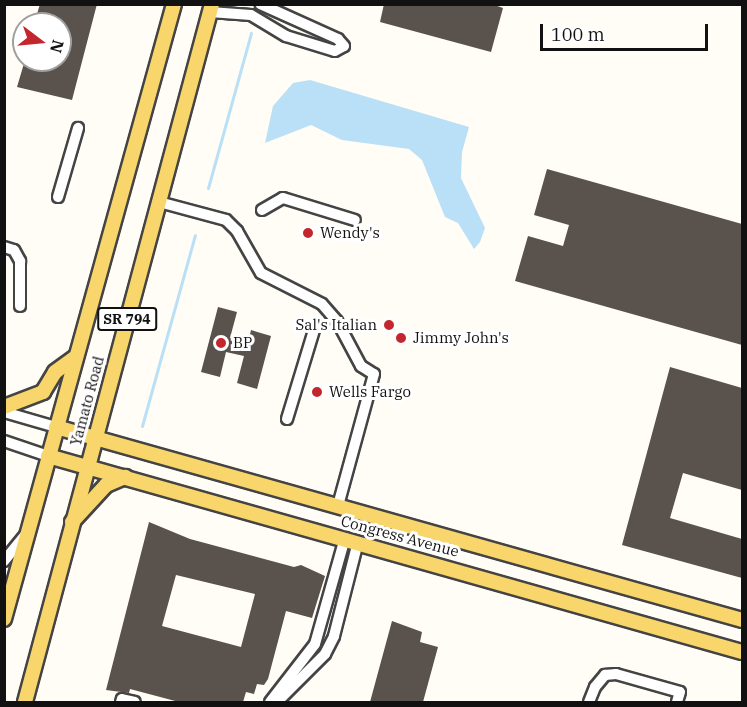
<!DOCTYPE html>
<style>
body{margin:0}
#map{position:relative;width:747px;height:707px;overflow:hidden;background:#fffdf5;font-family:"IBM Plex Serif",serif}
div>[style]{position:absolute}
[style*='--x']{left:calc(var(--x)*1px);top:calc(var(--y)*1px);width:calc(var(--w)*1px);rotate:calc(var(--a)*1deg)}
.water>*{inset:0;background:#b9e0f7}
.stream>*{height:3px;margin:-1.5px;padding:0 1.5px;transform-origin:1.5px;border-radius:1.5px;background:#b9e0f7}
.building>*{inset:0;background:#5a524d}
.roads{filter:drop-shadow(2px 0 #444) drop-shadow(-2px 0 #444) drop-shadow(0 2px #444) drop-shadow(0 -2px #444)}
.minor>*{height:10px;margin:-5px;padding:0 5px;transform-origin:5px;border-radius:5px;background:#fff}
.major>*{height:14px;margin:-7px;padding:0 7px;transform-origin:7px;border-radius:7px;background:#f9d66b}
.dots>*{width:16px;height:16px;translate:-50% -50%;box-sizing:border-box;border:3px solid #fff;border-radius:50%}
span{translate:-50% -50%;white-space:nowrap;text-align:center;line-height:1.15;-webkit-text-stroke:6px #fff;paint-order:stroke}
.shield-label span{padding:2px 4px;background:#fff;border:2px solid;border-radius:4px;-webkit-text-stroke-width:0}
.shield-label{font-size:14px;color:#111;font-weight:700}
.poi-label{font-size:15px;color:#111}
.left{translate:0 -50%;text-align:left}
.right{translate:-100% -50%;text-align:right}
.street-label{font-size:15px;color:#111}
.frame{position:absolute;inset:0;border:6px solid #111;pointer-events:none}
.north{position:absolute;left:12px;top:12px;width:60px;height:60px;box-sizing:border-box;background:#fff;border:2px solid #a0a0a0;border-radius:50%;rotate:106deg;font-size:16px;font-weight:700;line-height:24px;text-align:center;color:#111}
.north::after{content:'';display:block;margin:auto;width:21px;height:27px;background:#c4262e;clip-path:polygon(50% 0,100% 100%,50% 72%,0 100%)}
.scale{position:absolute;left:540px;top:24px;width:168px;height:27px;box-sizing:border-box;border:3px solid #111;border-top:0;padding-left:8px;font-size:18px;line-height:21px;white-space:nowrap;color:#111;-webkit-text-stroke:4px #fff;paint-order:stroke}
</style>
<div id="map">
<div class="water">
<i style="clip-path:polygon(310px 80px,469px 127px,462px 152px,461px 178px,485px 228px,480px 242px,474px 249px,458px 223px,445px 217px,422px 160px,409px 149px,342px 140px,311px 125px,265px 143px,273px 106px,293px 83px)"></i>
</div>
<div class="stream">
<i style="--x:208;--y:188;--w:161;--a:-74.5"></i>
<i style="--x:142;--y:426;--w:198;--a:-74.5"></i>
</div>
<div class="building">
<i style="clip-path:polygon(40px 4px,97px 4px,72px 100px,17px 87px,25px 60px,60px 60px,60px 24px,34px 24px)"></i>
<i style="clip-path:polygon(384px 4px,492px 4px,503px 8px,491px 52px,380px 22px)"></i>
<i style="clip-path:polygon(547px 169px,742px 224px,742px 345px,515px 281px,528px 236px,563px 246px,569px 225px,534px 215px)"></i>
<i style="clip-path:polygon(218px 307px,237px 312px,230px 338px,248px 343px,251px 330px,271px 336px,257px 389px,237px 383px,244px 356px,226px 352px,220px 377px,201px 372px)"></i>
<i style="clip-path:polygon(670px 367px,742px 388px,742px 490px,683px 473px,670px 518px,742px 539px,742px 578px,622px 545px)"></i>
<i style="clip-path:polygon(evenodd,149px 522px,190px 539px,294px 567px,301px 565px,325px 576px,312px 618px,286px 611px,268px 679px,264px 685px,257px 684px,254px 694px,246px 692px,243px 702px,179px 702px,130px 689px,129px 693px,106px 690px,149px 522px,176px 575px,255px 594px,241px 647px,162px 626px,176px 575px)"></i>
<i style="clip-path:polygon(392px 621px,422px 632px,420px 642px,438px 647px,423px 702px,370px 702px)"></i>
</div>
<div class="roads">
<div class="minor">
<i style="--x:210;--y:12;--w:41;--a:4.2"></i>
<i style="--x:251;--y:15;--w:41;--a:31"></i>
<i style="--x:286;--y:36;--w:51;--a:17"></i>
<i style="--x:335;--y:51;--w:10;--a:-29"></i>
<i style="--x:344;--y:46;--w:9;--a:-131"></i>
<i style="--x:338;--y:39;--w:85;--a:-155.8"></i>
<i style="--x:58;--y:197;--w:72;--a:-73.8"></i>
<i style="--x:159;--y:202;--w:69;--a:15"></i>
<i style="--x:226;--y:220;--w:16;--a:45"></i>
<i style="--x:237;--y:231;--w:48;--a:60.3"></i>
<i style="--x:261;--y:273;--w:68;--a:26.9"></i>
<i style="--x:322;--y:304;--w:23;--a:49"></i>
<i style="--x:337;--y:321;--w:51;--a:61.9"></i>
<i style="--x:361;--y:366;--w:15;--a:32"></i>
<i style="--x:374;--y:374;--w:137;--a:105.3"></i>
<i style="--x:262;--y:210;--w:24;--a:-30"></i>
<i style="--x:283;--y:198;--w:75;--a:17"></i>
<i style="--x:4;--y:247;--w:10;--a:17"></i>
<i style="--x:14;--y:250;--w:13;--a:61"></i>
<i style="--x:20;--y:261;--w:45;--a:90"></i>
<i style="--x:4;--y:412;--w:54;--a:16.1"></i>
<i style="--x:287;--y:419;--w:96;--a:-73.1"></i>
<i style="--x:4;--y:441;--w:46;--a:18.8"></i>
<i style="--x:4;--y:561;--w:36;--a:-51"></i>
<i style="--x:121;--y:702;--w:3;--a:-72"></i>
<i style="--x:122;--y:699;--w:13;--a:13"></i>
<i style="--x:270;--y:702;--w:73;--a:-52.2"></i>
<i style="--x:315;--y:644;--w:110;--a:-74.2"></i>
<i style="--x:277;--y:702;--w:68;--a:-45"></i>
<i style="--x:325;--y:654;--w:20;--a:-63"></i>
<i style="--x:334;--y:636;--w:97;--a:-75.7"></i>
<i style="--x:589;--y:702;--w:16;--a:-68"></i>
<i style="--x:595;--y:687;--w:16;--a:-50"></i>
<i style="--x:605;--y:675;--w:11;--a:-5"></i>
<i style="--x:616;--y:674;--w:66;--a:15.7"></i>
<i style="--x:680;--y:692;--w:10;--a:107"></i>
</div>
<div class="major">
<i style="--x:4;--y:407;--w:42;--a:-21"></i>
<i style="--x:43;--y:392;--w:23;--a:-59"></i>
<i style="--x:55;--y:372;--w:26;--a:-36"></i>
<i style="--x:56;--y:427;--w:713;--a:15.71"></i>
<i style="--x:48;--y:456;--w:721;--a:15.77"></i>
<i style="--x:72;--y:522;--w:50;--a:-47.4"></i>
<i style="--x:106;--y:485;--w:21;--a:-23"></i>
<i style="--x:4;--y:619;--w:638;--a:-74.55"></i>
<i style="--x:25;--y:702;--w:723;--a:-75"></i>
</div>
</div>
<div class="dots">
<i style="left:308px;top:233px;background:#c4262e"></i>
<i style="left:389px;top:325px;background:#c4262e"></i>
<i style="left:401px;top:338px;background:#c4262e"></i>
<i style="left:221px;top:343px;background:#c4262e"></i>
<i style="left:317px;top:392px;background:#c4262e"></i>
</div>
<div class="shield-label">
<span style="left:127px;top:319px">SR 794</span>
</div>
<div class="poi-label">
<span class="left" style="left:320px;top:233px">Wendy's</span>
<span class="right" style="left:377px;top:325px">Sal's Italian</span>
<span class="left" style="left:413px;top:338px">Jimmy John's</span>
<span class="left" style="left:233px;top:343px">BP</span>
<span class="left" style="left:329px;top:392px">Wells Fargo</span>
</div>
<div class="street-label">
<span style="left:87px;top:401px;rotate:-75deg">Yamato Road</span>
<span style="left:400px;top:536px;rotate:15deg">Congress Avenue</span>
</div>
<div class="frame"></div>
<div class="north">N</div>
<div class="scale">100 m</div>
</div>
